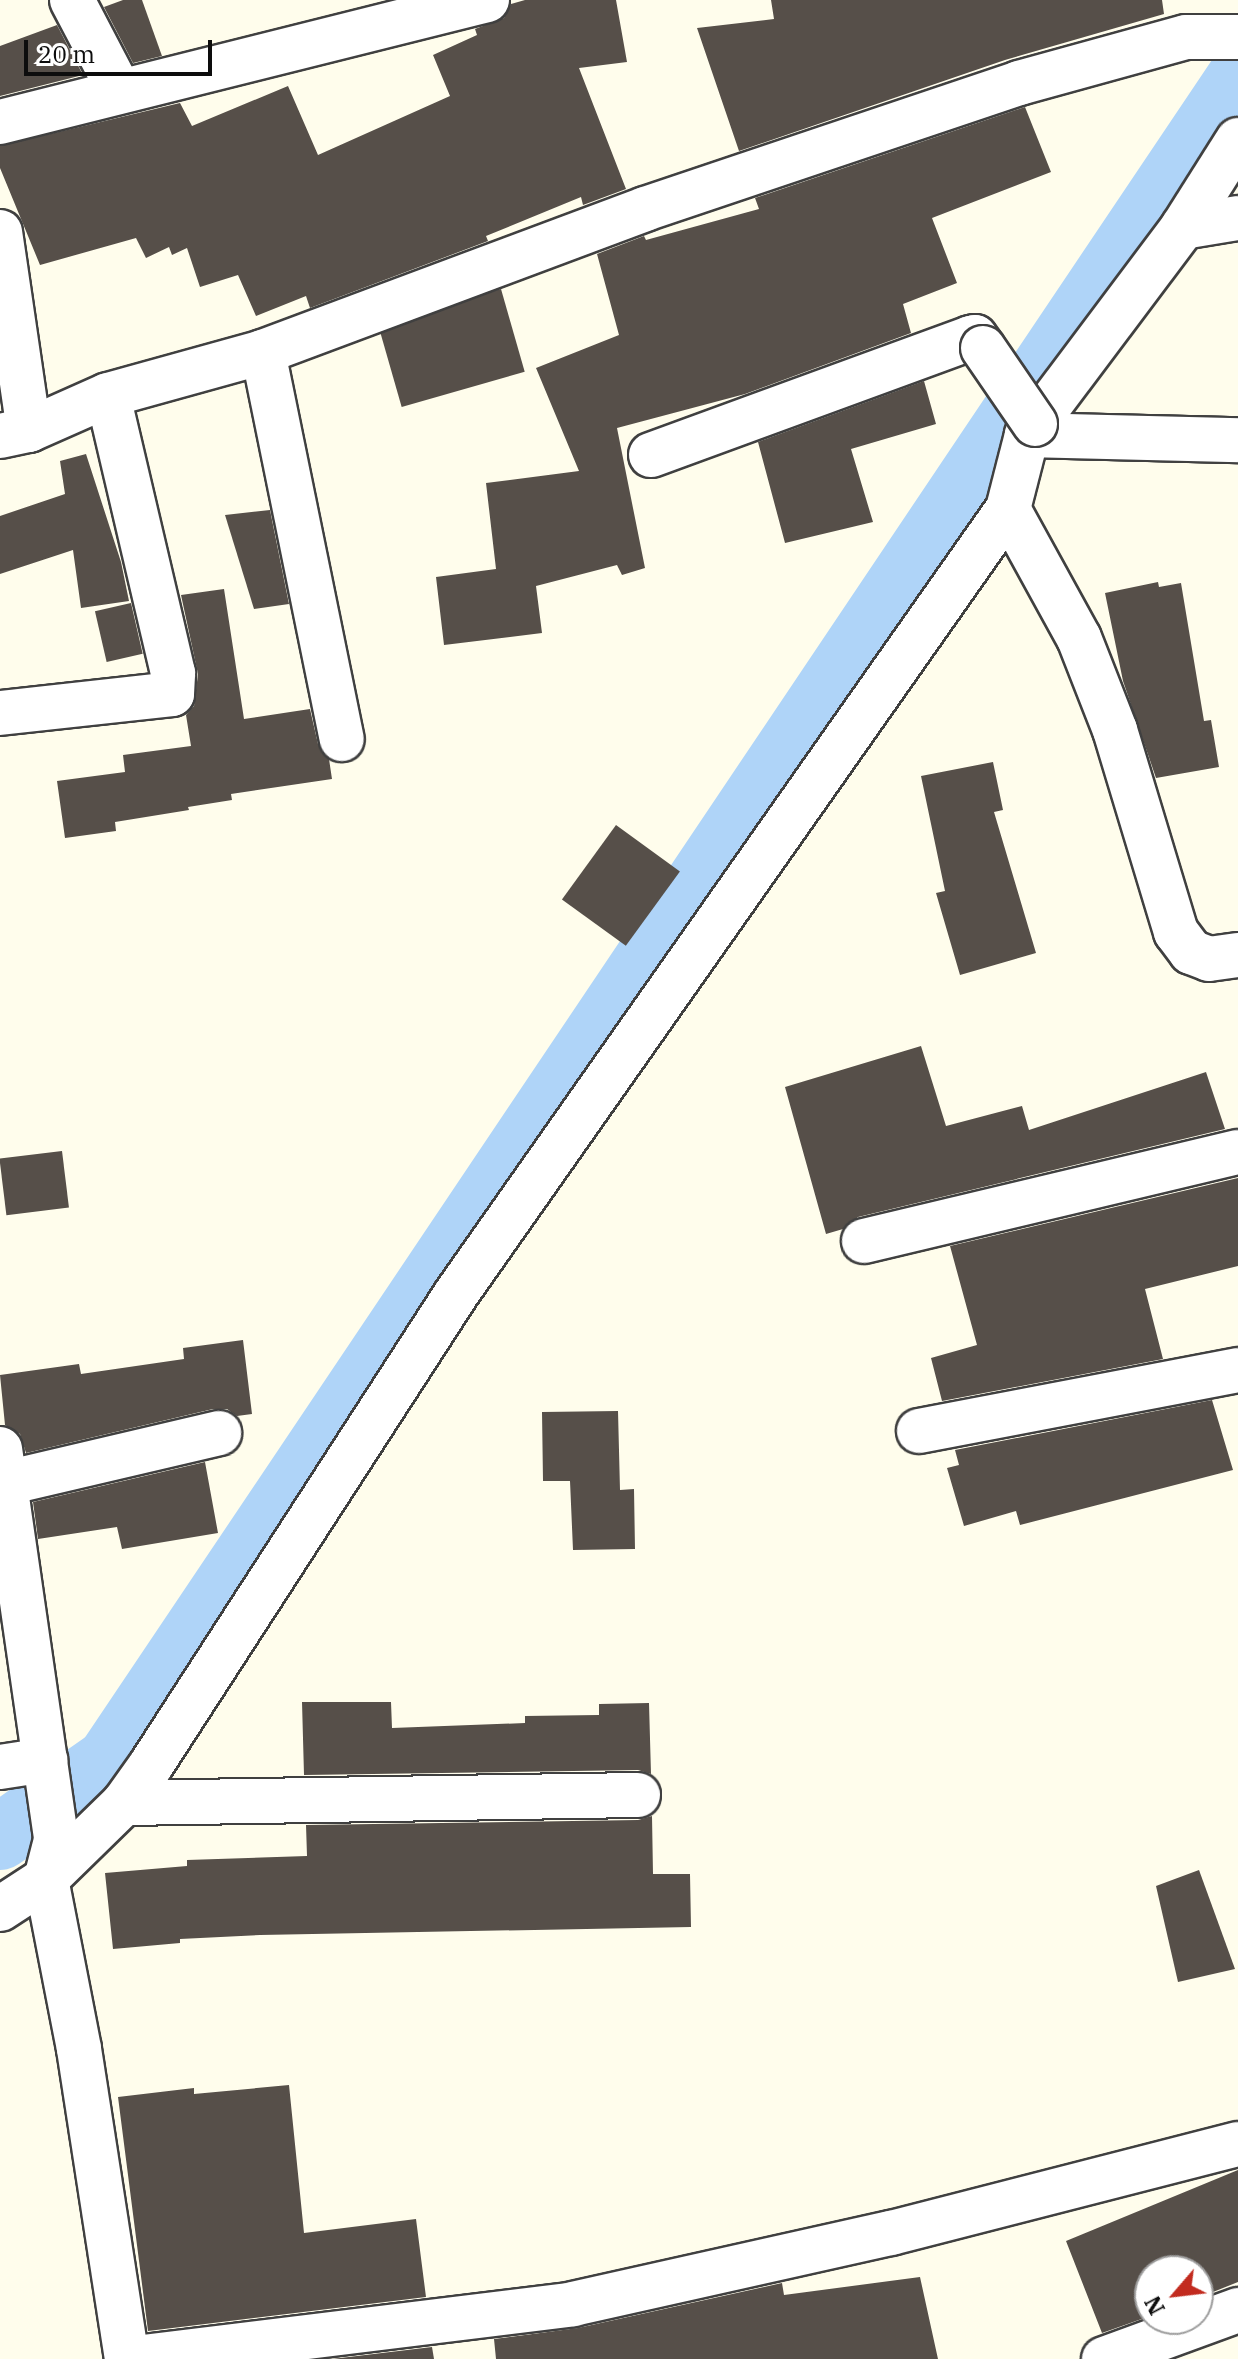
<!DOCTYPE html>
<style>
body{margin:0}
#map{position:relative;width:1238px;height:2359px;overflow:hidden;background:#fffdec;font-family:"IBM Plex Serif",serif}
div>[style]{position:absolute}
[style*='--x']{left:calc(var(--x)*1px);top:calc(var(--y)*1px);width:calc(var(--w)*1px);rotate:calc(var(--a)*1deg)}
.canal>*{height:66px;margin:-33px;padding:0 33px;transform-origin:33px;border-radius:33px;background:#afd4f8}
.building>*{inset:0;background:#564f49;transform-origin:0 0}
.roads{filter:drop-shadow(2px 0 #404040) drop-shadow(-2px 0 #404040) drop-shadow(0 2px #404040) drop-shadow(0 -2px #404040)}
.street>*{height:44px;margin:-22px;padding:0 22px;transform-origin:22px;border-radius:22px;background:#fff}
.bridges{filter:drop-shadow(2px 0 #404040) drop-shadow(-2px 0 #404040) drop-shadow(0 2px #404040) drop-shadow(0 -2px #404040)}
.street-bridge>*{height:44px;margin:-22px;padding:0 22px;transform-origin:22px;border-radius:22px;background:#fff}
span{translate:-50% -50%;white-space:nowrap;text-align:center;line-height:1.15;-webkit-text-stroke:8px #fff;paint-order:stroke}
.north{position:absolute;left:1134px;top:2255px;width:80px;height:80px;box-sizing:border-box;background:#fff;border:2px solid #9e9e9e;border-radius:50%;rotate:242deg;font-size:22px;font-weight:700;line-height:32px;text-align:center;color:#0d0d0d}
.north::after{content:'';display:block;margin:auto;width:28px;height:36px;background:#c22b1f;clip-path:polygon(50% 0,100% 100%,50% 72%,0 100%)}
.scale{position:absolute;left:24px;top:40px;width:188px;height:36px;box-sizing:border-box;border:4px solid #0d0d0d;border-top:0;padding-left:10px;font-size:24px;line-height:28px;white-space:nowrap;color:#0d0d0d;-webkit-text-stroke:6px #fff;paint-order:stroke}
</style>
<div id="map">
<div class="canal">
<i style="--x:0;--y:1837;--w:133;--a:-34.9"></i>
<i style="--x:109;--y:1761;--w:2025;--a:-56.11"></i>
</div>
<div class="building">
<i style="clip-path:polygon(123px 0,142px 0,162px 56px,133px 63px,104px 7px)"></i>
<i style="clip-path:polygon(525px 0,616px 0,627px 62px,579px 68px,626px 189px,583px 205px,581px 197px,486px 236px,488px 241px,310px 308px,306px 296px,256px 316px,238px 275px,200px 287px,187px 248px,172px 255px,169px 247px,146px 258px,136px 238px,40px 265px,0 168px,0 146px,180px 103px,192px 126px,288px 86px,318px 155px,450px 96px,433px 55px,477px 35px,475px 29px,504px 18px,511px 4px)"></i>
<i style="clip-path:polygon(771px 0,1162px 0,1164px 14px,1005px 60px,739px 151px,697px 28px,774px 19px)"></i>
<i style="clip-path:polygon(57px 25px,83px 75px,0 96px,0 46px)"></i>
<i style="clip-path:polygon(1025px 107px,1051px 172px,932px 218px,957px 283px,903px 304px,911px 333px,745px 394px,617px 428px,645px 568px,622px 575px,617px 565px,536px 586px,542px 633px,444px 645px,436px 577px,496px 569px,486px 483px,579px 471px,536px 368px,619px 335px,597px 254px,644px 236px,646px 240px,759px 209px,755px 198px)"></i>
<i style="left:501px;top:289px;width:86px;height:128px;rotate:74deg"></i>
<i style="clip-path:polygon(924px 381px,936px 424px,851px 449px,873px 522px,785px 543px,758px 442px)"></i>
<i style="clip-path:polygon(86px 454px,121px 562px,129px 601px,81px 608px,73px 550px,0 574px,0 516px,65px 494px,60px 461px)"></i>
<i style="clip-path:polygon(270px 510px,289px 604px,254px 609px,225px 515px)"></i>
<i style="clip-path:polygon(1158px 582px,1159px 587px,1181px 583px,1204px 721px,1211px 720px,1219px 767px,1156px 778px,1123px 681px,1105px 593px)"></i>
<i style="clip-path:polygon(224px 589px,244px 719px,310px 709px,318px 744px,329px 759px,332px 779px,231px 794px,232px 800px,188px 807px,189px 810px,115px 822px,116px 831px,65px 838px,57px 781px,125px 772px,123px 755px,191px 746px,186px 715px,194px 706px,198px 674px,181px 595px)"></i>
<i style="left:131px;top:603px;width:52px;height:37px;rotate:77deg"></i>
<i style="clip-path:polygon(993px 762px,1003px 810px,994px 812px,1036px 953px,960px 975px,936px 893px,945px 891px,921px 776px)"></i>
<i style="left:616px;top:825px;width:79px;height:92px;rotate:36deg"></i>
<i style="clip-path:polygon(921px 1046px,946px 1126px,1022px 1106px,1029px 1130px,1206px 1072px,1225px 1129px,858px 1217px,843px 1229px,826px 1234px,785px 1087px)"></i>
<i style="left:62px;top:1151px;width:57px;height:63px;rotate:83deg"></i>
<i style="clip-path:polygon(1238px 1178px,1238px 1266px,1145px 1289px,1163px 1359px,942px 1401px,931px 1358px,977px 1345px,950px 1246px)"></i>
<i style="clip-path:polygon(243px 1340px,252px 1414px,237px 1416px,227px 1409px,213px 1409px,26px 1453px,20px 1434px,5px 1425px,0 1375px,79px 1364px,81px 1374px,184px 1359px,183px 1348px)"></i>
<i style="clip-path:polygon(1212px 1400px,1233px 1470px,1020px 1525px,1016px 1511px,964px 1526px,947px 1468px,959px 1465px,955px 1450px)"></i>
<i style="clip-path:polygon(618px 1411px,620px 1490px,634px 1489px,635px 1549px,573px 1550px,570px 1481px,543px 1481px,542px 1412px)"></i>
<i style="clip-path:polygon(205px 1462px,218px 1533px,122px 1549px,117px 1527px,38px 1539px,33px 1502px)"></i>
<i style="clip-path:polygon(302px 1702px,391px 1702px,392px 1728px,525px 1723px,525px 1716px,599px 1715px,599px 1704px,649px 1703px,651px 1774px,638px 1770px,304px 1775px)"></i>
<i style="clip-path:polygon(652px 1816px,653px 1874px,690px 1874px,691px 1927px,260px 1935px,180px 1939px,180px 1943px,113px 1949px,105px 1873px,187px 1866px,187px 1860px,307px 1856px,306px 1825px,638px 1820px)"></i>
<i style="clip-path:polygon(1199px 1870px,1235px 1969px,1178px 1982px,1156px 1886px)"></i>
<i style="clip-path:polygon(289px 2085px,304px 2233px,416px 2219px,426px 2297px,148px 2331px,118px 2097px,194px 2088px,194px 2094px)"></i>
<i style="clip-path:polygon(1238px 2170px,1238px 2282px,1198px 2298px,1198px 2271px,1150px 2271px,1150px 2316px,1102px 2333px,1066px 2241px)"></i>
<i style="clip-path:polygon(920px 2277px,938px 2359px,496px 2359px,494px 2339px,578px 2328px,782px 2283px,784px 2295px)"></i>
<i style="clip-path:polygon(432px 2347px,434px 2359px,332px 2359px)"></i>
</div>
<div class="roads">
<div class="street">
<i style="--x:72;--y:0;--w:102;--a:62.4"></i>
<i style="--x:0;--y:122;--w:502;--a:-14.06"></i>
<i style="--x:1183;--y:227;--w:56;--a:-9.3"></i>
<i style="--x:0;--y:232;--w:200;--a:81.7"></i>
<i style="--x:263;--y:352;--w:395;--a:78.5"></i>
<i style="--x:1027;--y:435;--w:211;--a:1.4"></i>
<i style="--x:0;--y:436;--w:30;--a:-12"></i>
<i style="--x:29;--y:430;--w:86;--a:-23.9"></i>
<i style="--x:108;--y:395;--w:161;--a:-15.5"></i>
<i style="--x:263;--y:352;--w:408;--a:-20.5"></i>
<i style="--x:645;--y:209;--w:395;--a:-18.6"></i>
<i style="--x:1019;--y:83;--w:173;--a:-15.4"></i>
<i style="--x:1186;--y:37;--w:52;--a:0"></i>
<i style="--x:651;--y:455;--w:340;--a:-20.1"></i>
<i style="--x:970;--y:338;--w:5;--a:-11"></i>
<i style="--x:975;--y:337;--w:14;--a:54"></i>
<i style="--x:1008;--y:509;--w:147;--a:61.2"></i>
<i style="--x:1079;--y:638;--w:99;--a:68.6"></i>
<i style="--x:1115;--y:730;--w:211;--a:73.2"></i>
<i style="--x:1176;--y:932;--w:25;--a:53"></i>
<i style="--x:1191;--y:952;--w:19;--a:21"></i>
<i style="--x:1209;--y:959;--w:29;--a:-8"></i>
<i style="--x:0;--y:713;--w:173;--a:-6.3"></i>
<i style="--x:172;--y:694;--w:21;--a:-87"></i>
<i style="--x:173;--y:673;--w:285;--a:-103.2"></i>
<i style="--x:864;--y:1241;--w:384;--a:-13.4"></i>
<i style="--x:919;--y:1431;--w:325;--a:-10.8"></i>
<i style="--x:0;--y:1449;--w:395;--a:81.8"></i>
<i style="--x:56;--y:1840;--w:40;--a:104.4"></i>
<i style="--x:46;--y:1879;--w:173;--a:79"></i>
<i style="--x:79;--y:2049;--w:314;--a:81.2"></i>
<i style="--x:6;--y:1483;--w:219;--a:-13.2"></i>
<i style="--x:0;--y:1767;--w:46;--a:-8.8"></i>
<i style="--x:124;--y:1803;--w:514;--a:-0.89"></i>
<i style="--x:0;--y:1909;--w:55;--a:-33.1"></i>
<i style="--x:46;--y:1879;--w:109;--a:-44.3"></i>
<i style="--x:124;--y:1803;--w:47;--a:-54.6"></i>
<i style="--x:151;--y:1765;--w:561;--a:-57.07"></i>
<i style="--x:456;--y:1294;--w:960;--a:-54.89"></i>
<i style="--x:1008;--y:509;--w:76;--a:-75.6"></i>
<i style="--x:1027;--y:435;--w:260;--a:-53.1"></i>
<i style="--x:1183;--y:227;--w:103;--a:-57.7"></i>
<i style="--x:128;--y:2359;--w:448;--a:-7"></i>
<i style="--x:573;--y:2304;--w:326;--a:-12.6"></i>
<i style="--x:891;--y:2233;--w:358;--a:-14.4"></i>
<i style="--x:1104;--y:2359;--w:143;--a:-20.1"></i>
</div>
</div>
<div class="bridges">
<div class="street-bridge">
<i style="--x:983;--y:348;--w:92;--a:55.6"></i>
</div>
</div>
<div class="north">N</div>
<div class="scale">20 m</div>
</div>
